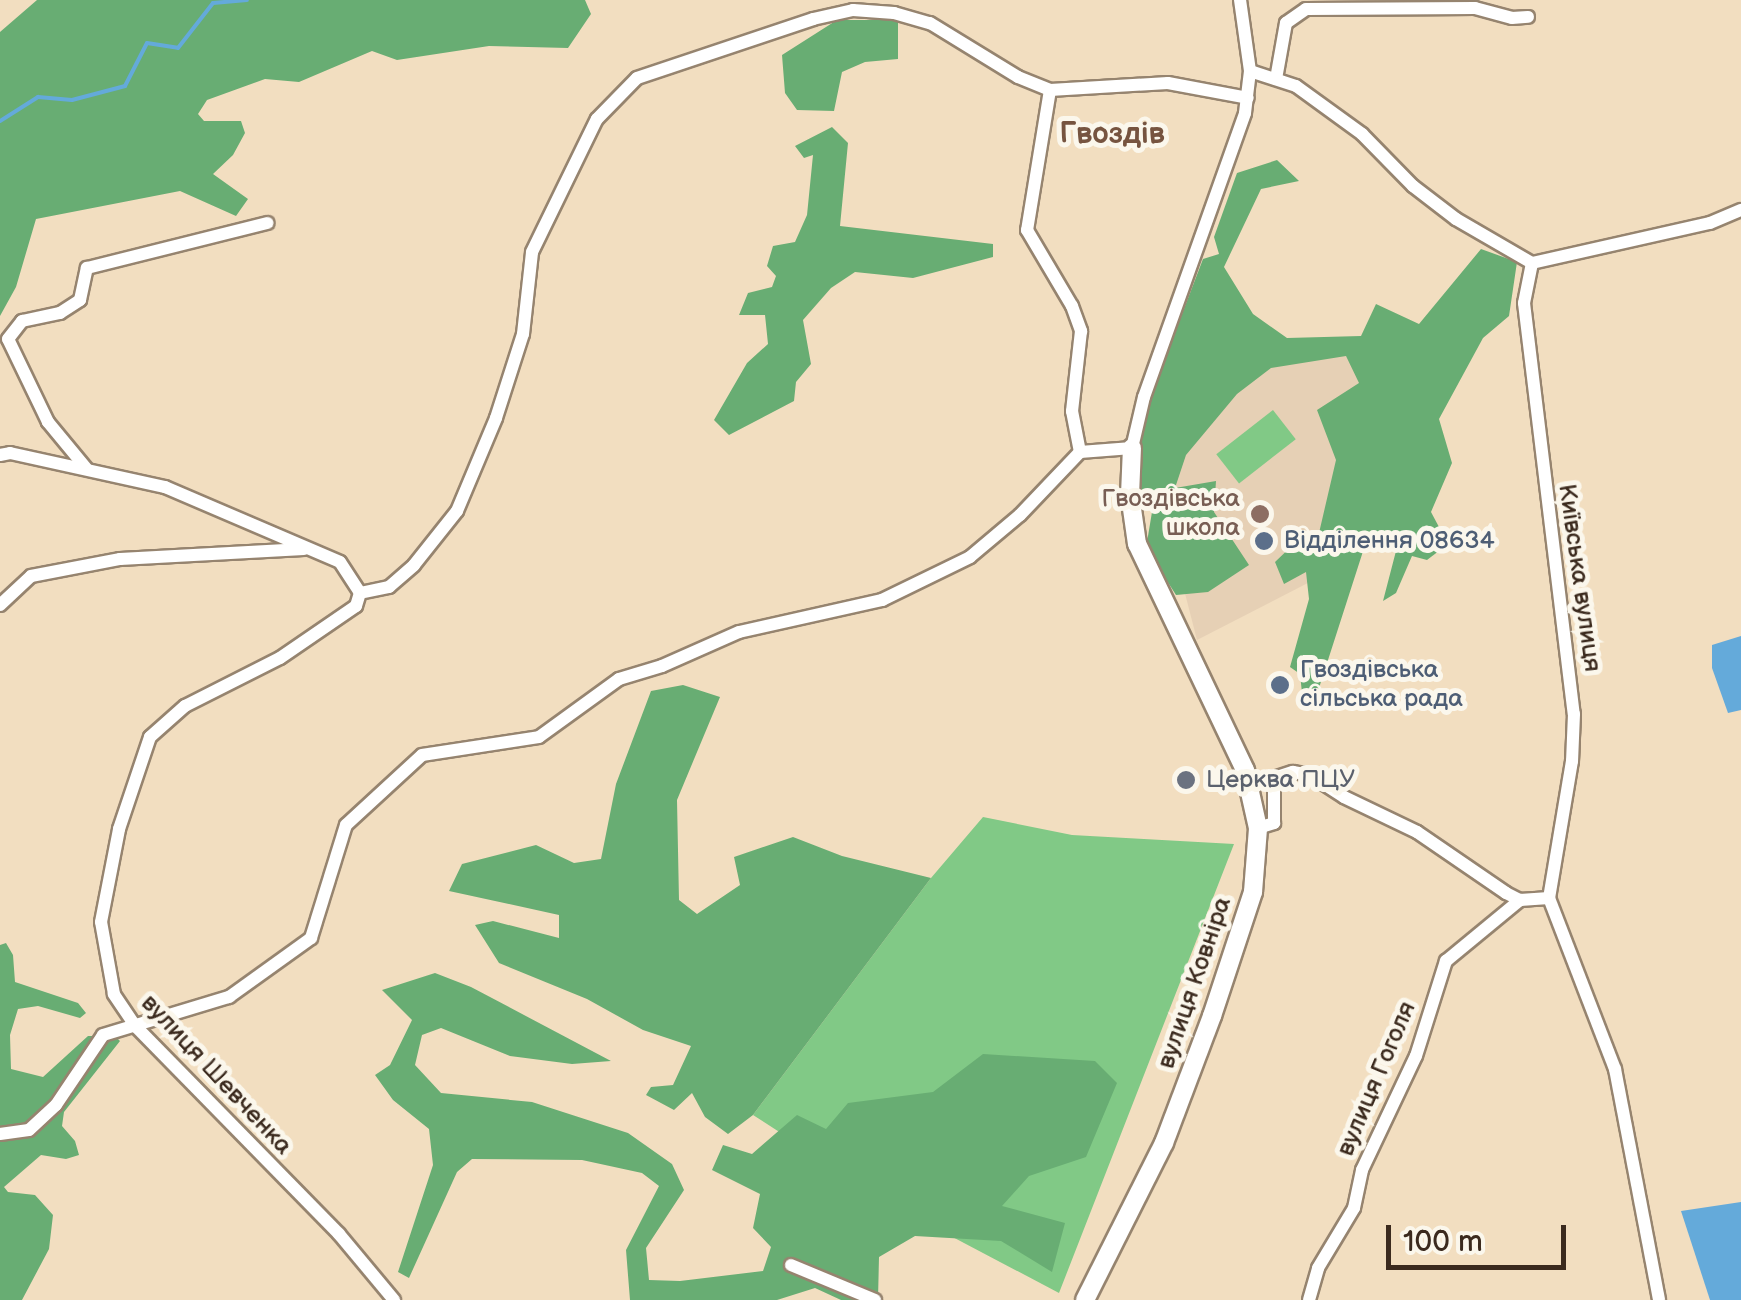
<!DOCTYPE html>
<meta charset="utf-8">
<style>
body{margin:0}
#map{position:relative;width:1741px;height:1300px;overflow:hidden;background:#f2dec0;font-family:"Balsamiq Sans",sans-serif}
div>[style]{position:absolute}
[style*='--x']{left:calc(var(--x)*1px);top:calc(var(--y)*1px);width:calc(var(--w)*1px);rotate:calc(var(--a)*1deg)}
.built>*{inset:0;background:#e6d0b5}
.green>*{inset:0;background:#81c986;transform-origin:0 0}
.forest>*{inset:0;background:#68ad73}
.water>*{inset:0;background:#64aada}
.stream>*{height:4px;margin:-2px;padding:0 2px;transform-origin:2px;border-radius:2px;background:#64aada}
.roads{filter:drop-shadow(2px 0 #96846f) drop-shadow(-2px 0 #96846f) drop-shadow(0 2px #96846f) drop-shadow(0 -2px #96846f)}
.minor>*{height:12px;margin:-6px;padding:0 6px;transform-origin:6px;border-radius:6px;background:#fff}
.tertiary>*{height:18px;margin:-9px;padding:0 9px;transform-origin:9px;border-radius:9px;background:#fff}
.dots>*{width:28px;height:28px;translate:-50% -50%;box-sizing:border-box;border:5px solid #fbf7ec;border-radius:50%}
span{translate:-50% -50%;white-space:nowrap;text-align:center;line-height:1.15;-webkit-text-stroke:10px #fbf7ec;paint-order:stroke}
.education-label{font-size:25px;color:#785e54}
.right{translate:-100% -50%;text-align:right}
.service-label{font-size:25px;color:#4e5e75}
.left{translate:0 -50%;text-align:left}
.street-label{font-size:25px;color:#3b2a1e}
.worship-label{font-size:25px;color:#5b616d}
.quarter-label{font-size:30px;color:#765440;font-weight:700}
.scale{position:absolute;left:1386px;top:1225px;width:180px;height:45px;box-sizing:border-box;border:5px solid #3b2a1e;border-top:0;padding-left:12px;font-size:30px;line-height:35px;white-space:nowrap;color:#3b2a1e;-webkit-text-stroke:8px #fbf7ec;paint-order:stroke}
</style>
<div id="map">
<div class="built">
<i style="clip-path:polygon(1395px 343px,1333px 570px,1197px 640px,1150px 457px,1288px 346px)"></i>
</div>
<div class="green">
<i style="left:1273px;top:410px;width:37px;height:72px;rotate:52deg"></i>
<i style="clip-path:polygon(983px 817px,1072px 835px,1234px 844px,1059px 1293px,892px 1205px,753px 1115px,931px 878px)"></i>
</div>
<div class="forest">
<i style="clip-path:polygon(37px 0,585px 0,591px 14px,568px 48px,489px 46px,397px 60px,372px 51px,299px 82px,265px 79px,207px 100px,198px 114px,204px 121px,241px 121px,245px 133px,233px 155px,213px 174px,248px 199px,236px 216px,180px 191px,36px 219px,16px 287px,0 316px,0 32px)"></i>
<i style="clip-path:polygon(837px 20px,898px 20px,898px 59px,865px 62px,842px 72px,834px 111px,797px 110px,785px 93px,782px 55px)"></i>
<i style="clip-path:polygon(832px 127px,848px 143px,840px 226px,993px 244px,993px 257px,913px 278px,855px 272px,831px 288px,803px 320px,811px 364px,796px 382px,794px 401px,729px 435px,714px 420px,747px 363px,768px 344px,765px 315px,739px 315px,748px 293px,772px 287px,776px 276px,767px 266px,773px 246px,795px 242px,807px 215px,813px 155px,804px 158px,795px 146px)"></i>
<i style="clip-path:polygon(1277px 160px,1299px 181px,1261px 189px,1224px 267px,1253px 314px,1287px 338px,1361px 336px,1376px 304px,1419px 324px,1481px 249px,1517px 262px,1509px 316px,1483px 338px,1439px 419px,1452px 463px,1431px 512px,1448px 544px,1427px 560px,1412px 556px,1396px 593px,1383px 601px,1396px 551px,1366px 542px,1319px 688px,1302px 693px,1300px 674px,1290px 667px,1309px 599px,1306px 572px,1284px 584px,1275px 562px,1299px 539px,1319px 533px,1336px 460px,1317px 410px,1359px 383px,1346px 356px,1271px 368px,1237px 394px,1186px 455px,1175px 488px,1216px 481px,1214px 512px,1249px 565px,1208px 592px,1176px 595px,1146px 548px,1152px 512px,1139px 486px,1139px 444px,1150px 398px,1203px 259px,1219px 254px,1214px 237px,1237px 173px)"></i>
<i style="clip-path:polygon(683px 685px,720px 697px,677px 800px,679px 900px,697px 914px,740px 885px,734px 857px,793px 837px,842px 856px,931px 878px,753px 1115px,728px 1134px,705px 1117px,692px 1093px,674px 1110px,646px 1095px,651px 1087px,673px 1085px,691px 1046px,643px 1030px,587px 999px,499px 963px,475px 925px,493px 921px,559px 938px,559px 915px,449px 891px,462px 864px,536px 845px,574px 863px,601px 859px,616px 784px,651px 691px)"></i>
<i style="clip-path:polygon(6px 943px,13px 955px,15px 982px,78px 1003px,86px 1013px,80px 1018px,38px 1006px,18px 1009px,10px 1035px,11px 1069px,43px 1077px,88px 1036px,115px 1036px,120px 1041px,64px 1112px,62px 1126px,75px 1141px,79px 1155px,66px 1159px,41px 1155px,4px 1187px,8px 1192px,35px 1195px,53px 1215px,49px 1249px,22px 1300px,0 1300px,0 945px)"></i>
<i style="clip-path:polygon(435px 973px,471px 987px,611px 1061px,572px 1064px,510px 1056px,441px 1028px,422px 1035px,415px 1065px,441px 1093px,532px 1102px,628px 1133px,672px 1164px,684px 1190px,646px 1248px,649px 1280px,680px 1281px,763px 1271px,771px 1247px,753px 1228px,760px 1194px,712px 1170px,723px 1145px,752px 1154px,797px 1115px,826px 1129px,848px 1103px,933px 1092px,983px 1054px,1095px 1061px,1117px 1083px,1086px 1157px,1029px 1176px,1002px 1206px,1065px 1223px,1052px 1272px,1001px 1241px,915px 1236px,879px 1257px,878px 1300px,841px 1300px,815px 1288px,777px 1300px,630px 1300px,626px 1250px,659px 1186px,642px 1173px,582px 1160px,472px 1159px,457px 1172px,409px 1278px,398px 1272px,433px 1165px,429px 1129px,393px 1100px,375px 1075px,390px 1065px,412px 1020px,382px 990px)"></i>
</div>
<div class="water">
<i style="clip-path:polygon(1741px 636px,1741px 710px,1728px 713px,1712px 668px,1712px 645px)"></i>
<i style="clip-path:polygon(1741px 1202px,1741px 1300px,1710px 1300px,1681px 1211px)"></i>
</div>
<div class="stream">
<i style="--x:0;--y:121;--w:45;--a:-32.3"></i>
<i style="--x:38;--y:97;--w:34;--a:5"></i>
<i style="--x:72;--y:100;--w:55;--a:-14.8"></i>
<i style="--x:125;--y:86;--w:48;--a:-62.9"></i>
<i style="--x:147;--y:43;--w:31;--a:9"></i>
<i style="--x:178;--y:48;--w:57;--a:-52.1"></i>
<i style="--x:213;--y:3;--w:34;--a:-5"></i>
</div>
<div class="roads">
<div class="minor">
<i style="--x:1250;--y:71;--w:48;--a:18.1"></i>
<i style="--x:1296;--y:86;--w:82;--a:36"></i>
<i style="--x:1362;--y:134;--w:73;--a:45.6"></i>
<i style="--x:1413;--y:186;--w:54;--a:37.5"></i>
<i style="--x:1456;--y:219;--w:88;--a:30.1"></i>
<i style="--x:1532;--y:263;--w:182;--a:-12.7"></i>
<i style="--x:1710;--y:223;--w:34;--a:-23"></i>
<i style="--x:1276;--y:79;--w:57;--a:-79.9"></i>
<i style="--x:1286;--y:23;--w:24;--a:-35"></i>
<i style="--x:1306;--y:9;--w:169;--a:-0.3"></i>
<i style="--x:1475;--y:8;--w:38;--a:15"></i>
<i style="--x:1512;--y:18;--w:16;--a:-4"></i>
<i style="--x:1050;--y:90;--w:142;--a:99.3"></i>
<i style="--x:1027;--y:230;--w:88;--a:59.4"></i>
<i style="--x:1072;--y:306;--w:27;--a:70"></i>
<i style="--x:1081;--y:331;--w:81;--a:96.4"></i>
<i style="--x:1072;--y:411;--w:42;--a:79"></i>
<i style="--x:1532;--y:263;--w:41;--a:101.3"></i>
<i style="--x:1524;--y:303;--w:414;--a:83.1"></i>
<i style="--x:1574;--y:714;--w:47;--a:92.4"></i>
<i style="--x:1572;--y:761;--w:139;--a:99.5"></i>
<i style="--x:1549;--y:898;--w:183;--a:68.9"></i>
<i style="--x:1615;--y:1069;--w:235;--a:79.2"></i>
<i style="--x:0;--y:455;--w:10;--a:-11"></i>
<i style="--x:10;--y:453;--w:159;--a:12.4"></i>
<i style="--x:165;--y:487;--w:190;--a:23.2"></i>
<i style="--x:340;--y:562;--w:37;--a:57"></i>
<i style="--x:86;--y:468;--w:60;--a:-129.6"></i>
<i style="--x:48;--y:422;--w:92;--a:-115.7"></i>
<i style="--x:8;--y:339;--w:23;--a:-52"></i>
<i style="--x:22;--y:321;--w:39;--a:-12"></i>
<i style="--x:60;--y:313;--w:24;--a:-33"></i>
<i style="--x:80;--y:300;--w:33;--a:-78"></i>
<i style="--x:87;--y:268;--w:186;--a:-14"></i>
<i style="--x:0;--y:605;--w:42;--a:-43.1"></i>
<i style="--x:31;--y:576;--w:91;--a:-10.8"></i>
<i style="--x:120;--y:559;--w:184;--a:-3.1"></i>
<i style="--x:1258;--y:828;--w:17;--a:-17"></i>
<i style="--x:1274;--y:823;--w:45;--a:-90"></i>
<i style="--x:1274;--y:778;--w:20;--a:-18"></i>
<i style="--x:1293;--y:772;--w:17;--a:10"></i>
<i style="--x:1310;--y:775;--w:40;--a:32.9"></i>
<i style="--x:1344;--y:797;--w:81;--a:25.6"></i>
<i style="--x:1417;--y:832;--w:108;--a:34.4"></i>
<i style="--x:1506;--y:893;--w:16;--a:27"></i>
<i style="--x:1520;--y:900;--w:29;--a:-4"></i>
<i style="--x:0;--y:1134;--w:29;--a:-8"></i>
<i style="--x:29;--y:1130;--w:37;--a:-43"></i>
<i style="--x:56;--y:1105;--w:84;--a:-56.1"></i>
<i style="--x:103;--y:1035;--w:132;--a:-16.8"></i>
<i style="--x:229;--y:997;--w:101;--a:-35.7"></i>
<i style="--x:311;--y:938;--w:118;--a:-72.8"></i>
<i style="--x:346;--y:825;--w:103;--a:-42.6"></i>
<i style="--x:422;--y:755;--w:118;--a:-8.7"></i>
<i style="--x:539;--y:737;--w:99;--a:-35.9"></i>
<i style="--x:619;--y:679;--w:45;--a:-16.8"></i>
<i style="--x:662;--y:666;--w:84;--a:-23.8"></i>
<i style="--x:739;--y:632;--w:147;--a:-12.6"></i>
<i style="--x:882;--y:600;--w:98;--a:-26"></i>
<i style="--x:970;--y:557;--w:65;--a:-40"></i>
<i style="--x:1020;--y:515;--w:87;--a:-46.4"></i>
<i style="--x:1080;--y:452;--w:52;--a:-4.4"></i>
<i style="--x:1132;--y:448;--w:52;--a:-76.8"></i>
<i style="--x:1144;--y:397;--w:301;--a:-70.4"></i>
<i style="--x:1245;--y:113;--w:42;--a:-83.2"></i>
<i style="--x:1250;--y:71;--w:72;--a:-98"></i>
<i style="--x:791;--y:1265;--w:91;--a:22.6"></i>
<i style="--x:394;--y:1300;--w:86;--a:-129.8"></i>
<i style="--x:339;--y:1234;--w:290;--a:-134.4"></i>
<i style="--x:136;--y:1027;--w:40;--a:-124"></i>
<i style="--x:114;--y:994;--w:73;--a:-100.2"></i>
<i style="--x:101;--y:922;--w:95;--a:-79"></i>
<i style="--x:119;--y:829;--w:97;--a:-71.4"></i>
<i style="--x:150;--y:737;--w:47;--a:-41.5"></i>
<i style="--x:185;--y:706;--w:106;--a:-26.8"></i>
<i style="--x:280;--y:658;--w:92;--a:-34.4"></i>
<i style="--x:356;--y:606;--w:14;--a:-73"></i>
<i style="--x:360;--y:593;--w:30;--a:-12"></i>
<i style="--x:389;--y:587;--w:33;--a:-41"></i>
<i style="--x:414;--y:565;--w:69;--a:-51.5"></i>
<i style="--x:457;--y:511;--w:101;--a:-67.2"></i>
<i style="--x:496;--y:418;--w:88;--a:-72.2"></i>
<i style="--x:523;--y:334;--w:82;--a:-83.7"></i>
<i style="--x:532;--y:252;--w:148;--a:-64"></i>
<i style="--x:597;--y:119;--w:57;--a:-45.7"></i>
<i style="--x:637;--y:78;--w:186;--a:-18.5"></i>
<i style="--x:813;--y:19;--w:41;--a:-12.7"></i>
<i style="--x:853;--y:10;--w:41;--a:4.2"></i>
<i style="--x:894;--y:13;--w:37;--a:16"></i>
<i style="--x:930;--y:23;--w:103;--a:31.5"></i>
<i style="--x:1018;--y:77;--w:35;--a:22"></i>
<i style="--x:1050;--y:90;--w:118;--a:-3.4"></i>
<i style="--x:1168;--y:83;--w:81;--a:10.6"></i>
<i style="--x:1309;--y:1300;--w:33;--a:-74"></i>
<i style="--x:1318;--y:1268;--w:70;--a:-59"></i>
<i style="--x:1354;--y:1208;--w:39;--a:-78"></i>
<i style="--x:1362;--y:1170;--w:126;--a:-64.7"></i>
<i style="--x:1416;--y:1056;--w:100;--a:-72.5"></i>
<i style="--x:1446;--y:961;--w:96;--a:-39.5"></i>
</div>
<div class="tertiary">
<i style="--x:1085;--y:1300;--w:176;--a:-63.3"></i>
<i style="--x:1164;--y:1143;--w:136;--a:-69.3"></i>
<i style="--x:1212;--y:1016;--w:131;--a:-71.7"></i>
<i style="--x:1253;--y:892;--w:64;--a:-85.5"></i>
<i style="--x:1258;--y:828;--w:59;--a:-102.6"></i>
<i style="--x:1245;--y:770;--w:250;--a:-115.5"></i>
<i style="--x:1137;--y:544;--w:49;--a:-98.1"></i>
<i style="--x:1130;--y:495;--w:47;--a:-87.6"></i>
</div>
</div>
<div class="dots">
<i style="left:1260px;top:514px;background:#8d6e63"></i>
<i style="left:1264px;top:541px;background:#5c6f8a"></i>
<i style="left:1280px;top:685px;background:#5c6f8a"></i>
<i style="left:1186px;top:780px;background:#6b7280"></i>
</div>
<div class="education-label">
<span class="right" style="left:1240px;top:514px">Гвоздівська<br>школа</span>
</div>
<div class="service-label">
<span class="left" style="left:1284px;top:541px">Відділення 08634</span>
<span class="left" style="left:1300px;top:685px">Гвоздівська<br>сільська рада</span>
</div>
<div class="street-label">
<span style="left:1579px;top:578px;rotate:82deg">Київська вулиця</span>
<span style="left:1195px;top:983px;rotate:-71deg">вулиця Ковніра</span>
<span style="left:216px;top:1075px;rotate:47deg">вулиця Шевченка</span>
<span style="left:1377px;top:1079px;rotate:-67deg">вулиця Гоголя</span>
</div>
<div class="worship-label">
<span class="left" style="left:1206px;top:780px">Церква ПЦУ</span>
</div>
<div class="quarter-label">
<span style="left:1112px;top:134px">Гвоздів</span>
</div>
<div class="scale">100 m</div>
</div>
